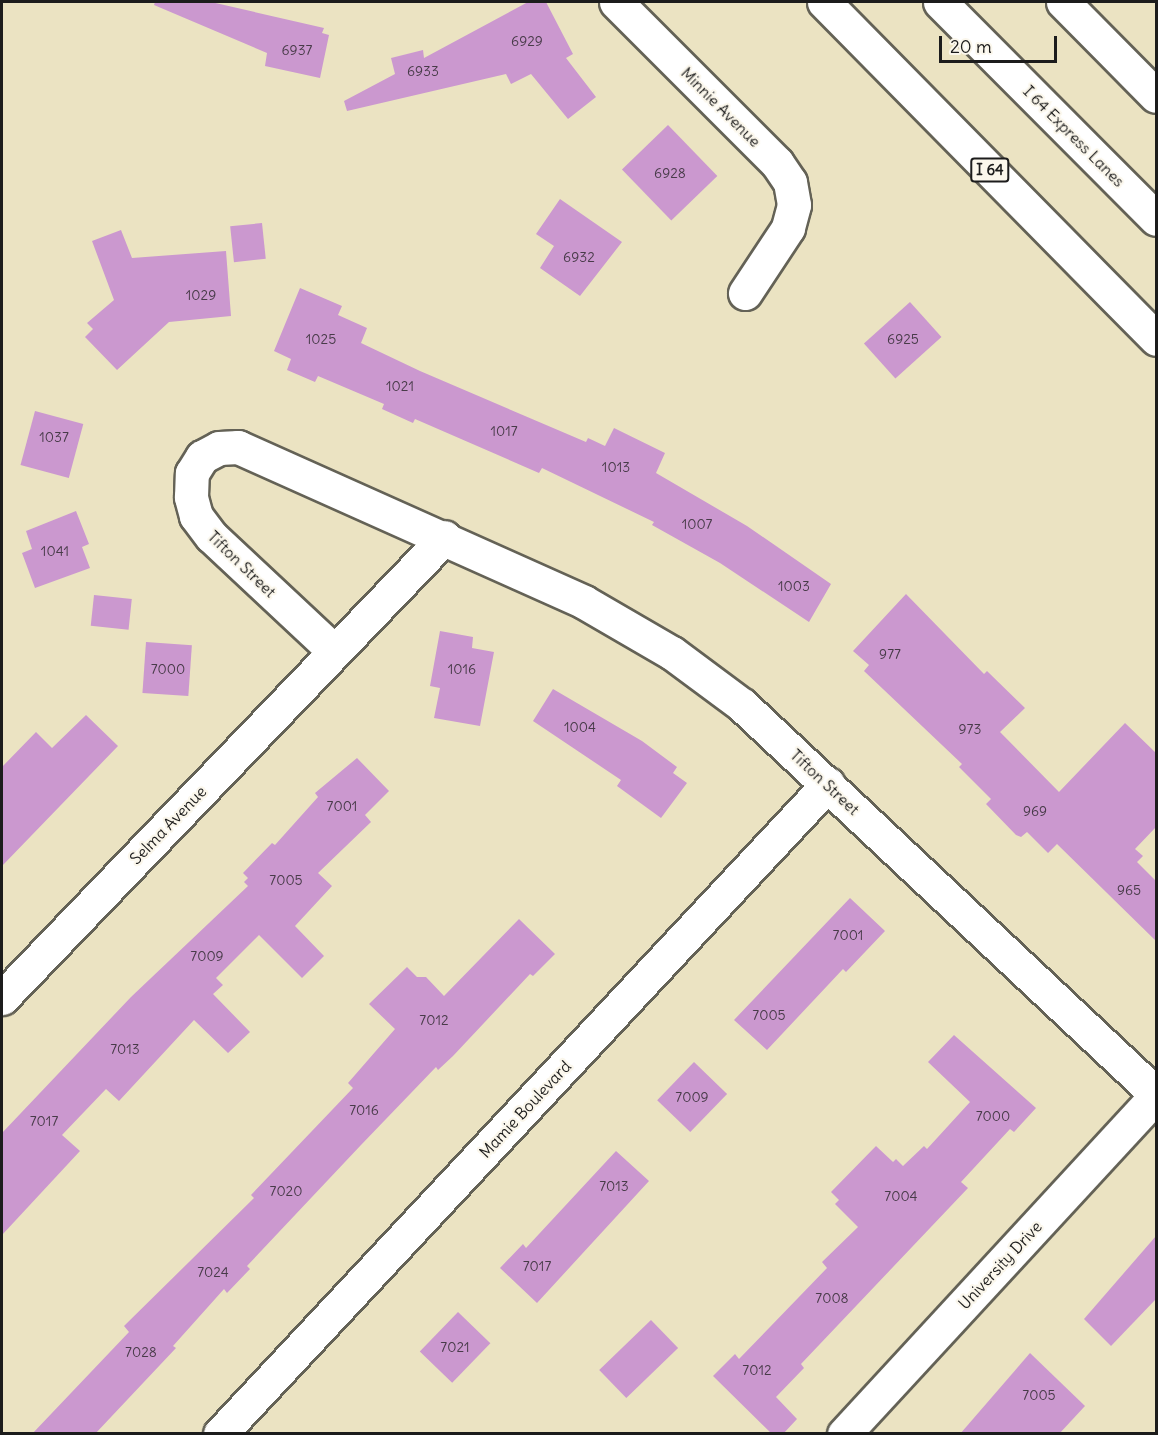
<!DOCTYPE html>
<style>
body{margin:0}
#map{position:relative;width:1158px;height:1435px;overflow:hidden;background:#ebe3c2;font-family:Delius,sans-serif}
div>[style]{position:absolute}
[style*='--x']{left:calc(var(--x)*1px);top:calc(var(--y)*1px);width:calc(var(--w)*1px);rotate:calc(var(--a)*1deg)}
.building>*{inset:0;background:#cb98cf;transform-origin:0 0}
.roads{filter:drop-shadow(2px 0 #646256) drop-shadow(-2px 0 #646256) drop-shadow(0 2px #646256) drop-shadow(0 -2px #646256)}
.minor>*{height:33px;margin:-16.5px;padding:0 16.5px;transform-origin:16.5px;border-radius:16.5px;background:#fff}
.highway>*{height:33px;margin:-16.5px;padding:0 16.5px;transform-origin:16.5px;border-radius:16.5px;background:#fff}
span{translate:-50% -50%;white-space:nowrap;text-align:center;line-height:1.15;-webkit-text-stroke:4.5px #fbf7ec;paint-order:stroke}
.number-label{font-size:14px;color:#483b49}
.number-label span{-webkit-text-stroke-width:0}
.shield-label span{padding:2px 4px;background:#fbf7ec;border:2px solid;border-radius:4px;-webkit-text-stroke-width:0}
.shield-label{font-size:15px;color:#1c1c1c;font-weight:700}
.street-label{font-size:16px;color:#1c1c1c}
.frame{position:absolute;inset:0;border:3px solid #1c1c1c;pointer-events:none}
.scale{position:absolute;left:939px;top:36px;width:118px;height:27px;box-sizing:border-box;border:3px solid #1c1c1c;border-top:0;padding-left:8px;font-size:18px;line-height:21px;white-space:nowrap;color:#1c1c1c;-webkit-text-stroke:4px #fbf7ec;paint-order:stroke}
</style>
<div id="map">
<div class="building">
<i style="clip-path:polygon(155px 2px,211px 2px,324px 28px,322px 33px,329px 35px,320px 78px,265px 66px,267px 53px,154px 5px)"></i>
<i style="clip-path:polygon(528px 2px,546px 2px,573px 54px,566px 58px,596px 97px,568px 119px,531px 74px,511px 84px,506px 74px,347px 111px,344px 101px,395px 74px,391px 58px,423px 50px,424px 58px)"></i>
<i style="left:668px;top:125px;width:71px;height:64px;rotate:46deg"></i>
<i style="clip-path:polygon(560px 199px,622px 242px,580px 296px,540px 268px,554px 246px,536px 234px)"></i>
<i style="left:262px;top:223px;width:36px;height:32px;rotate:84deg"></i>
<i style="clip-path:polygon(121px 230px,132px 258px,226px 251px,231px 316px,169px 322px,117px 370px,85px 337px,93px 329px,87px 323px,114px 300px,92px 241px)"></i>
<i style="clip-path:polygon(300px 288px,342px 306px,338px 315px,367px 328px,361px 343px,420px 371px,586px 442px,588px 438px,605px 446px,614px 428px,665px 453px,656px 473px,747px 526px,831px 584px,809px 622px,720px 563px,652px 525px,654px 522px,542px 468px,539px 473px,415px 419px,413px 423px,382px 409px,384px 404px,318px 376px,315px 382px,287px 370px,291px 359px,274px 351px)"></i>
<i style="left:910px;top:302px;width:47px;height:62px;rotate:48deg"></i>
<i style="left:35px;top:411px;width:50px;height:56px;rotate:15deg"></i>
<i style="clip-path:polygon(76px 511px,89px 544px,82px 547px,90px 568px,35px 588px,22px 553px,32px 549px,26px 531px)"></i>
<i style="clip-path:polygon(906px 594px,984px 674px,987px 671px,1025px 708px,1000px 732px,1059px 792px,1125px 723px,1156px 753px,1156px 827px,1135px 849px,1143px 856px,1137px 862px,1156px 881px,1156px 941px,1057px 844px,1048px 853px,1027px 832px,1021px 837px,1016px 835px,986px 804px,991px 799px,959px 767px,962px 764px,864px 671px,869px 665px,853px 651px)"></i>
<i style="left:94px;top:595px;width:38px;height:31px;rotate:6deg"></i>
<i style="clip-path:polygon(440px 631px,473px 637px,472px 648px,494px 652px,480px 726px,434px 718px,440px 688px,430px 686px)"></i>
<i style="left:146px;top:642px;width:46px;height:51px;rotate:4deg"></i>
<i style="clip-path:polygon(553px 689px,642px 741px,677px 767px,673px 773px,687px 783px,661px 818px,617px 786px,621px 780px,533px 721px)"></i>
<i style="clip-path:polygon(86px 715px,118px 746px,2px 866px,2px 767px,36px 732px,52px 748px)"></i>
<i style="clip-path:polygon(357px 758px,389px 791px,365px 815px,371px 822px,318px 873px,332px 886px,295px 926px,324px 956px,302px 978px,259px 935px,216px 978px,223px 985px,213px 994px,250px 1032px,228px 1053px,194px 1020px,119px 1101px,106px 1089px,62px 1135px,80px 1151px,2px 1235px,2px 1133px,131px 997px,248px 886px,244px 882px,248px 878px,243px 873px,272px 843px,275px 845px,318px 797px,315px 793px)"></i>
<i style="clip-path:polygon(850px 898px,885px 931px,846px 972px,843px 969px,767px 1050px,734px 1020px)"></i>
<i style="clip-path:polygon(519px 919px,555px 954px,533px 976px,530px 974px,453px 1056px,438px 1070px,436px 1067px,361px 1145px,247px 1266px,250px 1269px,227px 1293px,224px 1289px,173px 1346px,176px 1348px,95px 1434px,32px 1434px,129px 1332px,124px 1326px,254px 1198px,251px 1195px,353px 1088px,348px 1083px,395px 1029px,369px 1004px,407px 967px,417px 977px,426px 977px,444px 996px)"></i>
<i style="clip-path:polygon(954px 1035px,1036px 1108px,1014px 1132px,1010px 1129px,961px 1182px,968px 1188px,801px 1364px,804px 1368px,776px 1397px,797px 1419px,783px 1434px,772px 1434px,713px 1376px,735px 1354px,739px 1359px,827px 1268px,822px 1262px,858px 1227px,835px 1204px,839px 1200px,831px 1192px,876px 1146px,893px 1162px,896px 1159px,903px 1166px,924px 1146px,927px 1149px,970px 1102px,928px 1062px)"></i>
<i style="left:694px;top:1062px;width:46px;height:53px;rotate:44deg"></i>
<i style="clip-path:polygon(616px 1151px,649px 1181px,537px 1303px,500px 1268px,523px 1244px,526px 1248px)"></i>
<i style="clip-path:polygon(1156px 1236px,1156px 1299px,1111px 1346px,1084px 1319px)"></i>
<i style="left:458px;top:1312px;width:45px;height:55px;rotate:44deg"></i>
<i style="left:651px;top:1320px;width:39px;height:72px;rotate:46deg"></i>
<i style="clip-path:polygon(1030px 1353px,1085px 1406px,1059px 1434px,960px 1434px)"></i>
</div>
<div class="roads">
<div class="minor">
<i style="--x:616;--y:2;--w:228;--a:45"></i>
<i style="--x:777;--y:163;--w:23;--a:56"></i>
<i style="--x:790;--y:182;--w:23;--a:80"></i>
<i style="--x:794;--y:205;--w:24;--a:105"></i>
<i style="--x:788;--y:228;--w:78;--a:123.5"></i>
<i style="--x:334;--y:651;--w:168;--a:-136.9"></i>
<i style="--x:211;--y:536;--w:25;--a:-127"></i>
<i style="--x:196;--y:516;--w:20;--a:-105"></i>
<i style="--x:191;--y:497;--w:24;--a:-88"></i>
<i style="--x:192;--y:473;--w:19;--a:-58"></i>
<i style="--x:202;--y:457;--w:19;--a:-28"></i>
<i style="--x:219;--y:448;--w:19;--a:-3"></i>
<i style="--x:238;--y:447;--w:379;--a:24.1"></i>
<i style="--x:584;--y:602;--w:102;--a:30.1"></i>
<i style="--x:672;--y:653;--w:87;--a:36.6"></i>
<i style="--x:742;--y:705;--w:568;--a:43.22"></i>
<i style="--x:2;--y:998;--w:639;--a:-46.14"></i>
<i style="--x:220;--y:1434;--w:890;--a:-46.91"></i>
<i style="--x:844;--y:1434;--w:460;--a:-47.3"></i>
</div>
<div class="highway">
<i style="--x:824;--y:2;--w:473;--a:45.4"></i>
<i style="--x:940;--y:2;--w:306;--a:45.1"></i>
<i style="--x:1063;--y:2;--w:132;--a:45.3"></i>
</div>
</div>
<div class="number-label">
<span style="left:527px;top:41px">6929</span>
<span style="left:297px;top:50px">6937</span>
<span style="left:423px;top:71px">6933</span>
<span style="left:670px;top:173px">6928</span>
<span style="left:579px;top:257px">6932</span>
<span style="left:201px;top:295px">1029</span>
<span style="left:321px;top:339px">1025</span>
<span style="left:903px;top:339px">6925</span>
<span style="left:400px;top:386px">1021</span>
<span style="left:504px;top:431px">1017</span>
<span style="left:54px;top:437px">1037</span>
<span style="left:616px;top:467px">1013</span>
<span style="left:697px;top:524px">1007</span>
<span style="left:55px;top:551px">1041</span>
<span style="left:794px;top:586px">1003</span>
<span style="left:890px;top:654px">977</span>
<span style="left:168px;top:669px">7000</span>
<span style="left:462px;top:669px">1016</span>
<span style="left:580px;top:727px">1004</span>
<span style="left:970px;top:729px">973</span>
<span style="left:342px;top:806px">7001</span>
<span style="left:1035px;top:811px">969</span>
<span style="left:286px;top:880px">7005</span>
<span style="left:1129px;top:890px">965</span>
<span style="left:848px;top:935px">7001</span>
<span style="left:207px;top:956px">7009</span>
<span style="left:769px;top:1015px">7005</span>
<span style="left:434px;top:1020px">7012</span>
<span style="left:125px;top:1049px">7013</span>
<span style="left:692px;top:1097px">7009</span>
<span style="left:364px;top:1110px">7016</span>
<span style="left:993px;top:1116px">7000</span>
<span style="left:44px;top:1121px">7017</span>
<span style="left:614px;top:1186px">7013</span>
<span style="left:286px;top:1191px">7020</span>
<span style="left:901px;top:1196px">7004</span>
<span style="left:537px;top:1266px">7017</span>
<span style="left:213px;top:1272px">7024</span>
<span style="left:832px;top:1298px">7008</span>
<span style="left:455px;top:1347px">7021</span>
<span style="left:141px;top:1352px">7028</span>
<span style="left:757px;top:1370px">7012</span>
<span style="left:1039px;top:1395px">7005</span>
</div>
<div class="shield-label">
<span style="left:990px;top:170px">I 64</span>
</div>
<div class="street-label">
<span style="left:721px;top:107px;rotate:45deg">Minnie Avenue</span>
<span style="left:1074px;top:136px;rotate:45deg">I 64 Express Lanes</span>
<span style="left:242px;top:564px;rotate:44deg">Tifton Street</span>
<span style="left:825px;top:782px;rotate:43deg">Tifton Street</span>
<span style="left:168px;top:825px;rotate:-46deg">Selma Avenue</span>
<span style="left:525px;top:1109px;rotate:-47deg">Mamie Boulevard</span>
<span style="left:1000px;top:1265px;rotate:-47deg">University Drive</span>
</div>
<div class="frame"></div>
<div class="scale">20 m</div>
</div>
